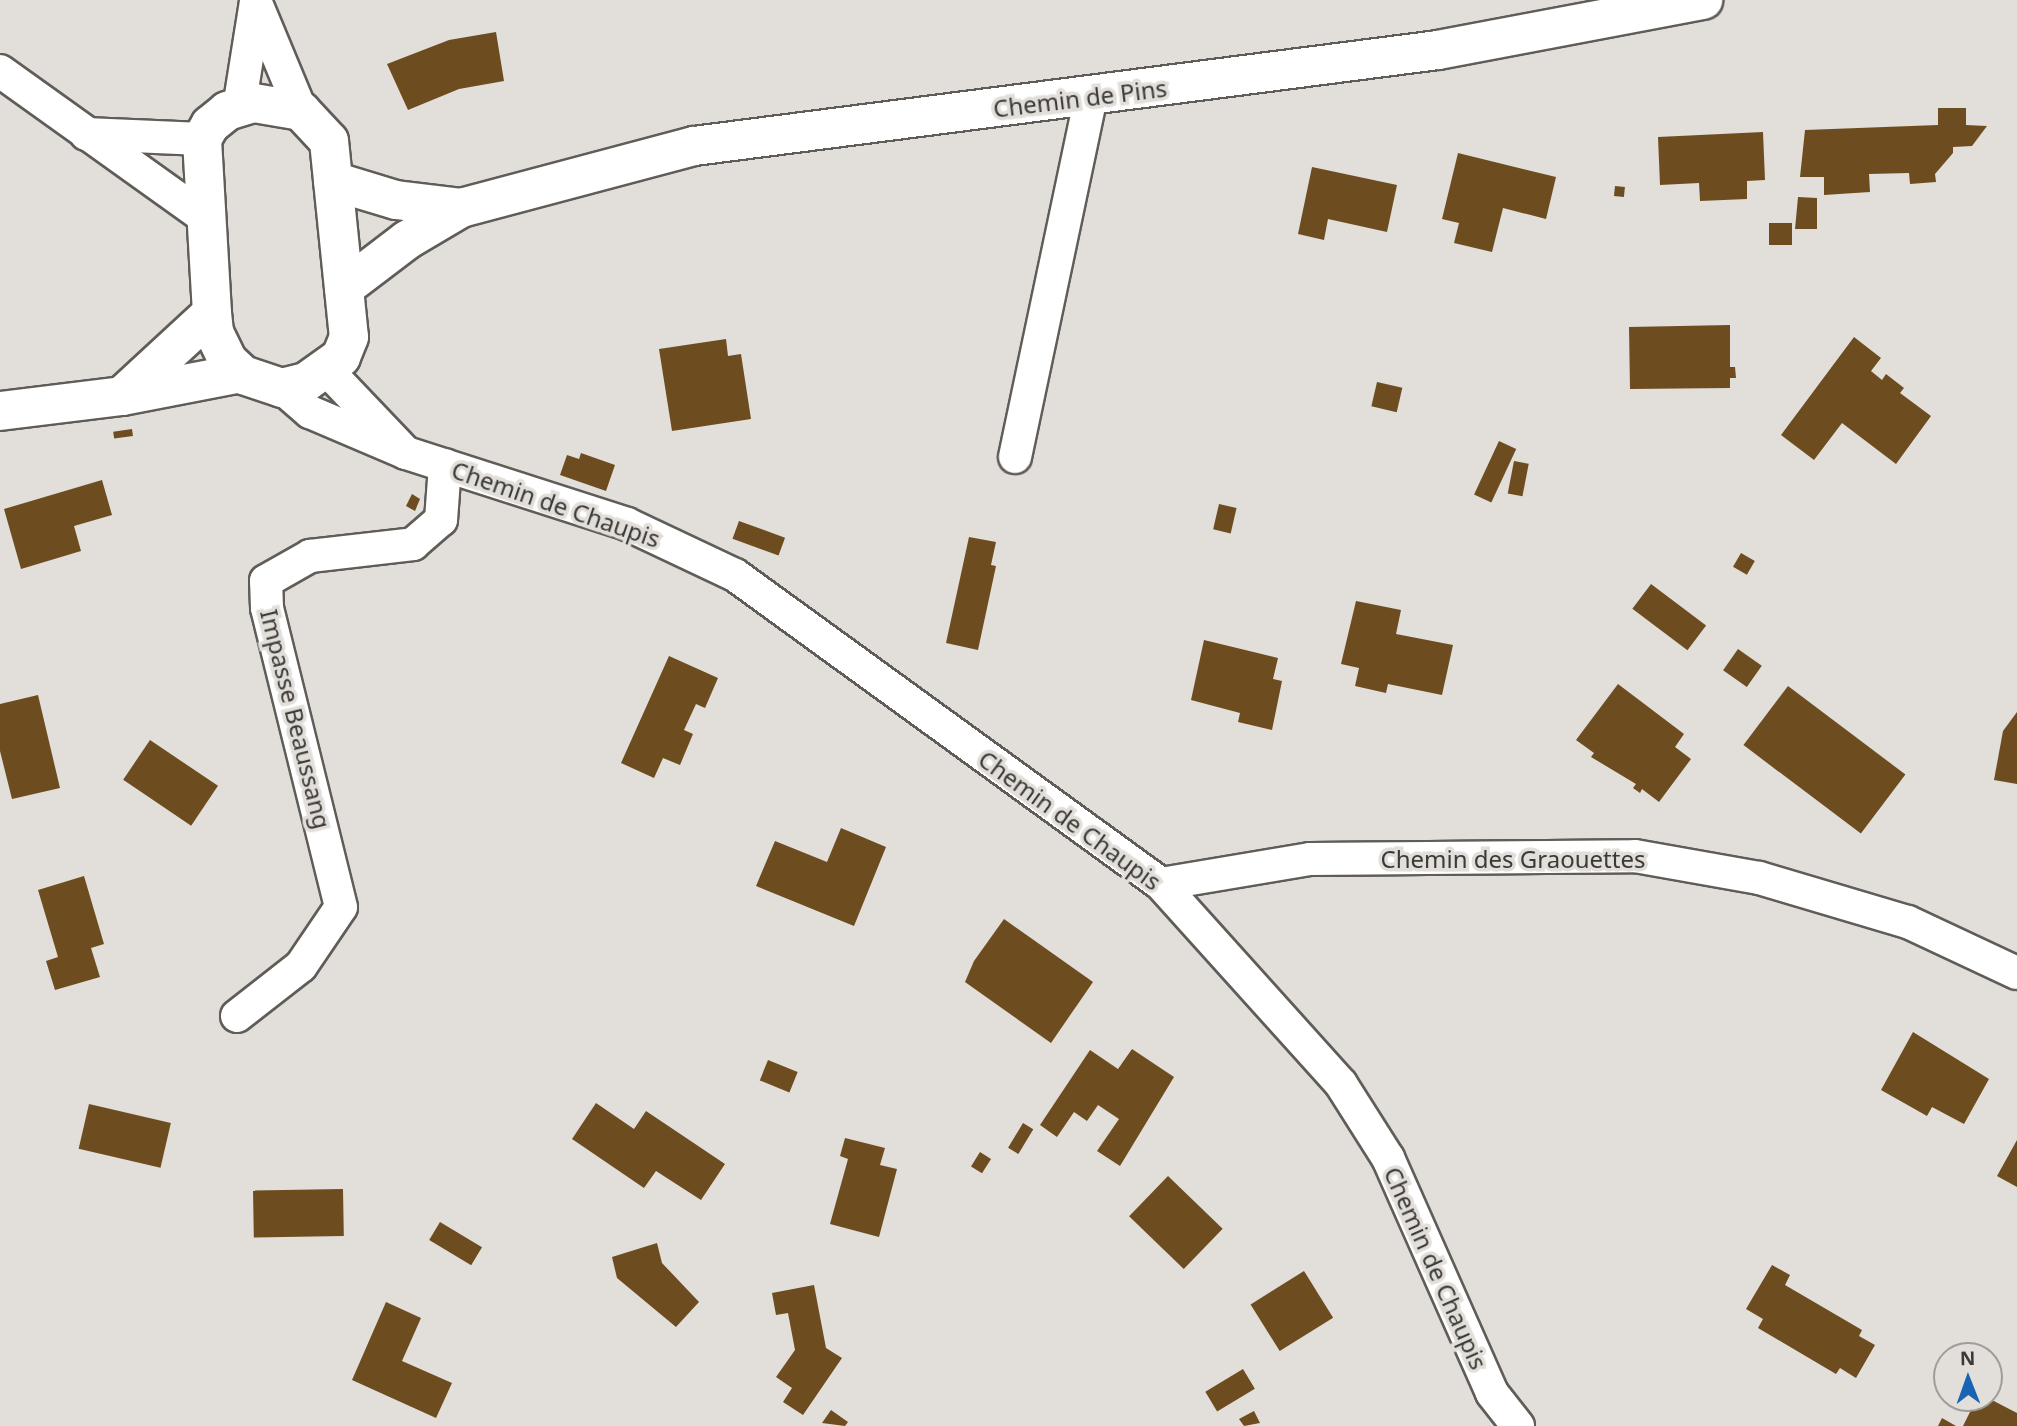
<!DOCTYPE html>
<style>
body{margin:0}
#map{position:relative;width:2017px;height:1426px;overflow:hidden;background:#e2ded9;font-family:"Noto Sans",sans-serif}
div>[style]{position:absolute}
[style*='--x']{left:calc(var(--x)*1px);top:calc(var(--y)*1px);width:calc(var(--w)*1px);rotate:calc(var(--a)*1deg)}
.building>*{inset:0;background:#6d4d1f;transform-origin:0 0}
.roads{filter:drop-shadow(2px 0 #605d58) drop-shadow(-2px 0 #605d58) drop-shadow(0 2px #605d58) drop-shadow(0 -2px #605d58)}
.street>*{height:32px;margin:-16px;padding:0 16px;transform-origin:16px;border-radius:16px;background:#fff}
.secondary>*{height:38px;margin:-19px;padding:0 19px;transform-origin:19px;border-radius:19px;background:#fff}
span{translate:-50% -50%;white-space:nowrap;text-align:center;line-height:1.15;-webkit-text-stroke:7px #e2ded9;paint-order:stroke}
.street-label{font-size:24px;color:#3b3a38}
.north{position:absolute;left:1933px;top:1342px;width:70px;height:70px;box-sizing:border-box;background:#e2ded9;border:2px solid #9f9c99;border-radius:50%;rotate:359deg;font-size:19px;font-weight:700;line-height:28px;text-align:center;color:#3b3a38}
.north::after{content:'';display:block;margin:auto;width:24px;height:32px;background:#1863b2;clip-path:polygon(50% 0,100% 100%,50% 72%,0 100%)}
</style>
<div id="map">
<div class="building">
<i style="clip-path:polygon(496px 32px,504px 81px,459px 89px,408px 110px,387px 64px,449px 40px)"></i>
<i style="clip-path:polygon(1938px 108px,1966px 108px,1966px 125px,1987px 126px,1972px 146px,1953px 147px,1953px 153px,1935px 174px,1936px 182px,1910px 184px,1909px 173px,1869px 174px,1870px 192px,1824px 195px,1824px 177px,1800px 177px,1805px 130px,1938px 125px)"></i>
<i style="clip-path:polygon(1763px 132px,1765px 180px,1747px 181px,1747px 199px,1700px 201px,1699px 183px,1660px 185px,1658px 137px)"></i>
<i style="clip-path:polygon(1458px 153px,1556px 177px,1546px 219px,1503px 208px,1492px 252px,1454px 243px,1459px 223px,1442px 219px)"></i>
<i style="clip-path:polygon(1312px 167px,1397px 185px,1387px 232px,1328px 219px,1324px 240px,1298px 234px)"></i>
<i style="left:1615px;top:186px;width:10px;height:10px;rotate:6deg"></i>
<i style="clip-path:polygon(1798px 197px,1817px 198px,1817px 229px,1795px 229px)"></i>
<i style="left:1769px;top:223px;width:23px;height:22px"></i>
<i style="clip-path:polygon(1730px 325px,1730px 367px,1735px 367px,1736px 378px,1730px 378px,1730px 388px,1630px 389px,1629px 327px)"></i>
<i style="clip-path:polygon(1854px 337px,1881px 358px,1871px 371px,1882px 380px,1886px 374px,1904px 388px,1900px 393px,1931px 416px,1896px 464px,1842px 423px,1814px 460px,1781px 435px)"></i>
<i style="clip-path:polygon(726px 339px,728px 356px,741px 354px,751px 419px,672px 431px,659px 349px)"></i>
<i style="left:1377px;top:382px;width:26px;height:25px;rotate:13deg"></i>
<i style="left:132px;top:429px;width:7px;height:19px;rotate:82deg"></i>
<i style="left:1499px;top:441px;width:19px;height:59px;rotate:25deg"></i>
<i style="clip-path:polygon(581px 453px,615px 465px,606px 491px,560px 475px,567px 455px,579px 459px)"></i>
<i style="left:1514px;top:461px;width:15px;height:33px;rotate:11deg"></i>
<i style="clip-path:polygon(102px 480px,112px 515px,74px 526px,81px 551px,21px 569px,4px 509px)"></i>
<i style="clip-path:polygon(412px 494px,420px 499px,415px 511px,406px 506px)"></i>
<i style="left:1219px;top:504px;width:18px;height:26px;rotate:13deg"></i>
<i style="left:739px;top:521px;width:49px;height:19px;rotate:20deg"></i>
<i style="clip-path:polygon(969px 537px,996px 542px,991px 565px,996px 566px,978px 650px,946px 643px)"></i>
<i style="left:1741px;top:553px;width:16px;height:16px;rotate:30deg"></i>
<i style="left:1651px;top:584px;width:69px;height:31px;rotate:37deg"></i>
<i style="clip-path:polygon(1356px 601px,1401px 610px,1396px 634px,1453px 645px,1442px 695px,1388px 684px,1386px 693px,1355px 686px,1359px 668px,1341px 664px)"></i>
<i style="clip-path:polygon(1204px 640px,1278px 658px,1273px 679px,1282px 681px,1272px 730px,1238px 722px,1240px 713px,1191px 700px)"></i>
<i style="left:1738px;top:649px;width:29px;height:26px;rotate:35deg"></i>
<i style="clip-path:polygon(669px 656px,718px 678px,705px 708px,696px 704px,684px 730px,693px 734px,680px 765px,663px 758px,654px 778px,621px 763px)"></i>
<i style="clip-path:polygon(1618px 684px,1684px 734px,1675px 747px,1691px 759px,1659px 802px,1642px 789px,1640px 793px,1633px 788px,1636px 784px,1591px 757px,1594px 753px,1576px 740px)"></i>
<i style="left:1788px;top:686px;width:147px;height:74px;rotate:37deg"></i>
<i style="clip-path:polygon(38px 695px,60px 788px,12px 799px,0 751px,0 704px)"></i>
<i style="clip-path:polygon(2017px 712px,2017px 784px,1994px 780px,2003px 731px)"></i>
<i style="left:150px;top:740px;width:82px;height:48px;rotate:34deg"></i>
<i style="clip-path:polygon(841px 828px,886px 847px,854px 926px,756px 886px,775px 841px,827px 862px)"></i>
<i style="clip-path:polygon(84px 876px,104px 944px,91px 948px,100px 977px,55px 990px,46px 961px,58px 957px,38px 890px)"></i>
<i style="clip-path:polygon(1004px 919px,1093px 982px,1051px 1043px,965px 982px,974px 961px)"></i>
<i style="clip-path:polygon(1913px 1032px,1989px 1079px,1964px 1124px,1932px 1107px,1927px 1116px,1881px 1090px)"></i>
<i style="clip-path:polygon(1132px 1049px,1174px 1077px,1120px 1166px,1097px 1151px,1119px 1119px,1098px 1105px,1087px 1121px,1074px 1112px,1057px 1137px,1040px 1125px,1090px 1050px,1118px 1069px)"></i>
<i style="left:768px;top:1060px;width:32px;height:22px;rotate:22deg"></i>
<i style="clip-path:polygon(596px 1103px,634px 1129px,646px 1111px,725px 1164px,701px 1200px,656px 1171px,644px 1188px,572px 1139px)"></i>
<i style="left:89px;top:1104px;width:84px;height:46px;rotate:13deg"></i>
<i style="left:1023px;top:1123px;width:12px;height:29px;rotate:31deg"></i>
<i style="clip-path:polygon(845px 1138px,885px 1148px,880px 1165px,897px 1169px,879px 1237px,830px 1224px,848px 1159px,840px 1156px)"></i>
<i style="clip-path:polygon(2017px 1140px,2017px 1187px,1997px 1176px)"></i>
<i style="left:980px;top:1152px;width:13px;height:17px;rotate:32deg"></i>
<i style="left:1168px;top:1176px;width:76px;height:56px;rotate:44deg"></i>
<i style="left:343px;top:1189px;width:47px;height:90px;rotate:89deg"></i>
<i style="left:440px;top:1222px;width:49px;height:21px;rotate:31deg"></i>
<i style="clip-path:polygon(657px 1243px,662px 1263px,699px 1302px,676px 1327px,617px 1278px,612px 1257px)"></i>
<i style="clip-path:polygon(1772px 1265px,1790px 1275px,1785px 1285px,1862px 1330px,1859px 1336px,1875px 1345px,1856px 1378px,1840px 1368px,1836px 1374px,1758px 1328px,1763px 1319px,1746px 1309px)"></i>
<i style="left:1304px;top:1271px;width:55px;height:63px;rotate:58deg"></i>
<i style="clip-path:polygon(814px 1285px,826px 1348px,842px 1358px,803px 1415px,783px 1402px,792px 1388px,776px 1377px,795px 1350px,788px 1313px,776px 1315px,772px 1293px)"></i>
<i style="clip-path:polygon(386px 1302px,421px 1318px,402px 1361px,452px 1383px,436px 1418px,352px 1380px)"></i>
<i style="left:1243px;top:1369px;width:23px;height:44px;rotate:59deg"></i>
<i style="clip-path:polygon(1977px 1398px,1988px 1398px,2017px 1413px,2017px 1426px,1963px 1426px)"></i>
<i style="clip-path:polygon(831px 1410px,848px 1422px,845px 1426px,822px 1423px)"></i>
<i style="clip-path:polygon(1254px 1411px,1260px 1423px,1244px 1426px,1239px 1419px)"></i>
<i style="clip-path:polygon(1942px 1418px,1956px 1426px,1938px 1426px)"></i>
</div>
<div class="roads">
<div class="street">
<i style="--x:256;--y:3;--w:117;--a:67.4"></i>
<i style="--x:0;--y:71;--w:254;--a:35.6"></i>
<i style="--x:239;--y:108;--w:107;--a:-80.9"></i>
<i style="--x:86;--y:134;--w:116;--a:2.5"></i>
<i style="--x:282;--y:388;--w:37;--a:41"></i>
<i style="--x:310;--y:412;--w:104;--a:23.1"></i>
<i style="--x:406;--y:453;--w:115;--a:-133.6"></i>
<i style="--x:406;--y:453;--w:232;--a:17.8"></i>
<i style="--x:627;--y:524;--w:119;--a:25.3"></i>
<i style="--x:735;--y:575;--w:526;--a:35.96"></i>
<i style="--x:1161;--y:884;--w:269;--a:48"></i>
<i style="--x:1341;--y:1084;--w:88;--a:57.6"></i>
<i style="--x:1388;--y:1158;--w:257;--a:66.1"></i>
<i style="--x:1492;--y:1393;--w:42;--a:51.8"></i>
<i style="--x:1015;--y:457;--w:369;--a:-78.1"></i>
<i style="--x:1161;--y:884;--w:151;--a:-9.5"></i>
<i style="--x:1310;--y:859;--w:325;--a:-0.5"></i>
<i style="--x:1635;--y:856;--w:126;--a:10.1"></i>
<i style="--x:1759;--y:878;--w:155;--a:16.5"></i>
<i style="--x:1908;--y:922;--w:120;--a:25.1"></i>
<i style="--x:237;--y:1016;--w:81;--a:-38"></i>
<i style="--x:301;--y:966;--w:71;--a:-55.9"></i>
<i style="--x:341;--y:907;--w:308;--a:-103.9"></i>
<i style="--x:267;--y:608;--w:27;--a:-92"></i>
<i style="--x:266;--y:581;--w:51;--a:-29.6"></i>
<i style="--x:310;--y:556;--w:104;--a:-6.6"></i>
<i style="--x:413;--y:544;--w:37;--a:-41"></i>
<i style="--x:441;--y:520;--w:55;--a:-85.8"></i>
</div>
<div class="secondary">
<i style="--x:254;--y:103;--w:48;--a:9.7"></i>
<i style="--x:301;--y:111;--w:41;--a:47"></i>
<i style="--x:329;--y:141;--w:197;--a:84.2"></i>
<i style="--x:349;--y:337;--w:22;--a:112"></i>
<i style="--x:341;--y:357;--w:43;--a:144.5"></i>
<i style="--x:306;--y:382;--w:25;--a:166"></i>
<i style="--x:282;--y:388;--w:41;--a:-161.6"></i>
<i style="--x:243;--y:375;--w:21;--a:-137"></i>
<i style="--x:228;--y:361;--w:32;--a:-116"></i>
<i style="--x:214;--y:332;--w:19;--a:-96"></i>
<i style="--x:212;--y:313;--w:174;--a:-93.3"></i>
<i style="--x:202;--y:139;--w:16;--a:-60"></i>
<i style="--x:210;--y:125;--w:22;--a:-39"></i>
<i style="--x:227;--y:111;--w:28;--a:-17"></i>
<i style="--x:333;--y:181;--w:66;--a:16.8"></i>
<i style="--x:396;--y:200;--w:65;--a:7"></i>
<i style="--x:344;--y:288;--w:79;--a:-37.3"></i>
<i style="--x:407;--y:240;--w:63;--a:-30.7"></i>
<i style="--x:461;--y:208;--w:241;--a:-14.9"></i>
<i style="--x:694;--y:146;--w:750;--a:-7.35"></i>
<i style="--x:1438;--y:50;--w:270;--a:-10.7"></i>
<i style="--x:122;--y:396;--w:122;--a:-42.7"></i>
<i style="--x:0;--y:411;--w:123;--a:-7"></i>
<i style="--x:122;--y:396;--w:121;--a:-10.9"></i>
</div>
</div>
<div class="street-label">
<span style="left:1080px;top:98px;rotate:-7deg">Chemin de Pins</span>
<span style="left:556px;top:504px;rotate:19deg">Chemin de Chaupis</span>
<span style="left:296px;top:719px;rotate:76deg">Impasse Beaussang</span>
<span style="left:1070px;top:820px;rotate:36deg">Chemin de Chaupis</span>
<span style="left:1513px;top:859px">Chemin des Graouettes</span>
<span style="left:1436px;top:1268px;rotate:66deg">Chemin de Chaupis</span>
</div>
<div class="north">N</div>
</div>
